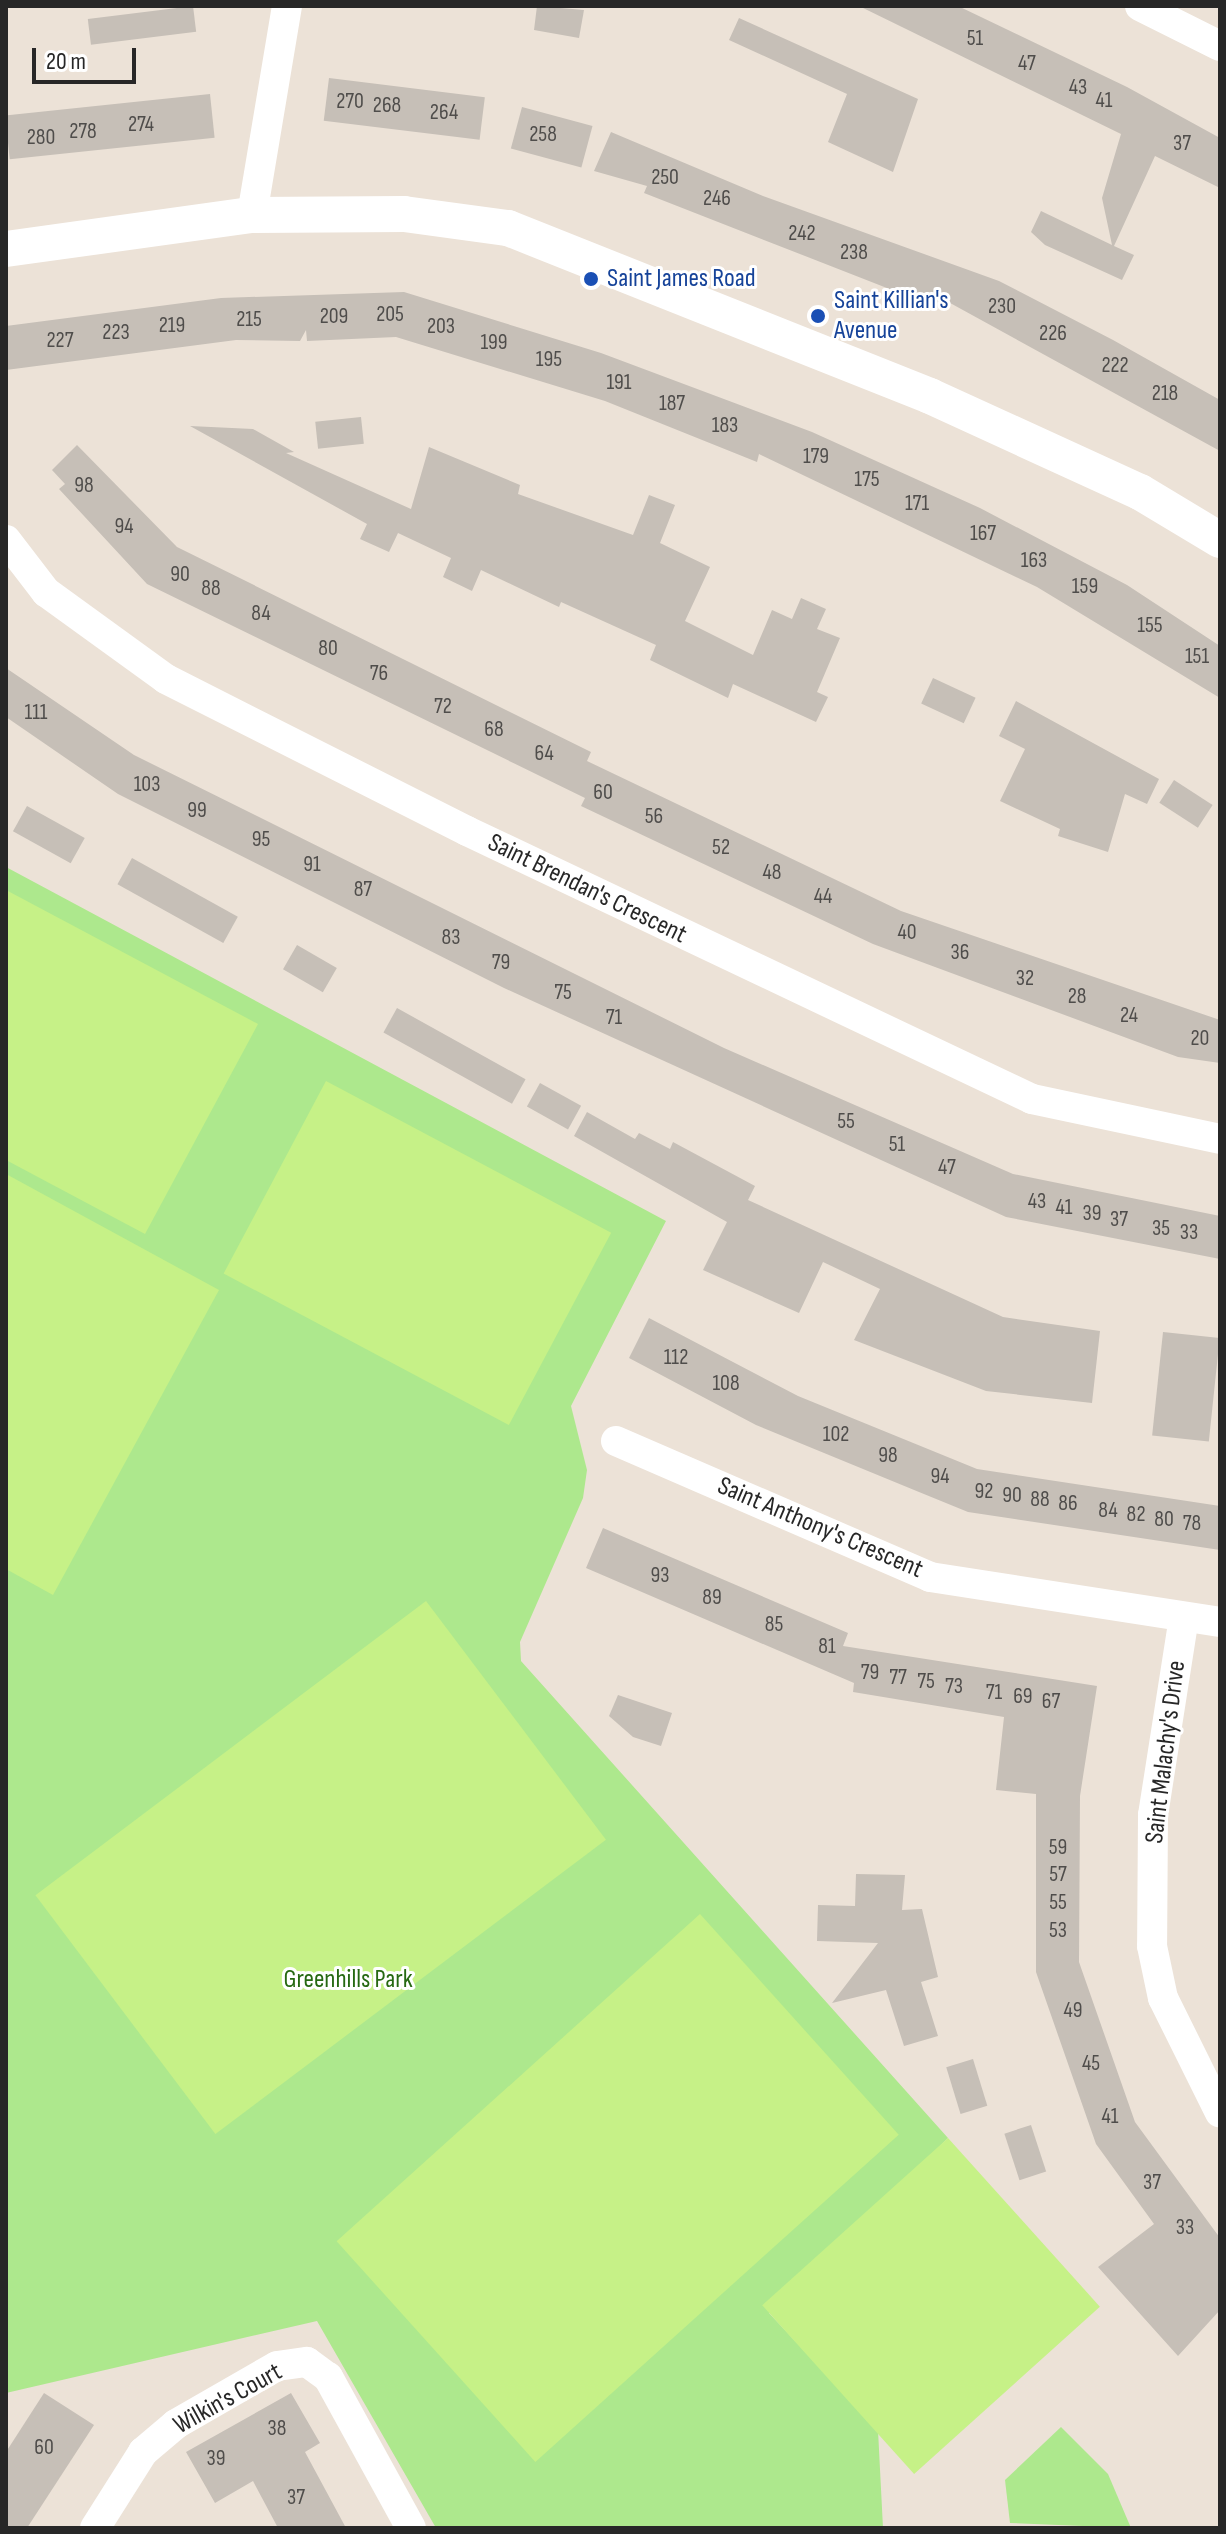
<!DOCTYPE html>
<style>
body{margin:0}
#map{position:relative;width:1226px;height:2534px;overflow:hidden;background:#ece2d7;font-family:"Sofia Sans Condensed",sans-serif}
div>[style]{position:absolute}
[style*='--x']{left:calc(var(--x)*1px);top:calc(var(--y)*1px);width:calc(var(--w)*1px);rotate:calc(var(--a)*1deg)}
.green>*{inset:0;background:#ade88d}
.pitch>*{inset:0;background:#c6f187;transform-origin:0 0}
.building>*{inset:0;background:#c6bfb7;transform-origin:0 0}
.minor>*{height:30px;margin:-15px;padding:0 15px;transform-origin:15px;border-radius:15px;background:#fff}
.tertiary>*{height:36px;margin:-18px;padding:0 18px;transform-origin:18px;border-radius:18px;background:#fff}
.dots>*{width:22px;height:22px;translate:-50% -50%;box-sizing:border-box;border:4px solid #fff;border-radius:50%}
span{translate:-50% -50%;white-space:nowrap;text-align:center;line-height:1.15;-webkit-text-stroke:6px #fff;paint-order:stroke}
.number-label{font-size:22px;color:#4f4d4b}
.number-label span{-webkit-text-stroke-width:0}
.transit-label{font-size:26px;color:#164399}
.left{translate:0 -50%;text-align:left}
.street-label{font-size:26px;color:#272727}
.park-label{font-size:26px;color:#266912}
.frame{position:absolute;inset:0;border:8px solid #272727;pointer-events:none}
.scale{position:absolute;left:32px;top:48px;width:104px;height:36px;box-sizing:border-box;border:4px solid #272727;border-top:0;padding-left:10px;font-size:24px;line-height:28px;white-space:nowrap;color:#272727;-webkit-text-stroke:6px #fff;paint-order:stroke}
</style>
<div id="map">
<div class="green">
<i style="clip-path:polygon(6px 867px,666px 1221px,571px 1406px,587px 1470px,583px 1498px,520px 1642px,521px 1661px,948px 2138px,769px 2313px,878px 2430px,883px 2528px,436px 2528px,317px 2321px,6px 2393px)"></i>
<i style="clip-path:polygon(1061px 2427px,1108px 2474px,1131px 2528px,1010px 2523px,1005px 2480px)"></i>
</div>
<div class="pitch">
<i style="clip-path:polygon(6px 890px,258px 1024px,145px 1234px,6px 1160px)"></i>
<i style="left:326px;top:1081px;width:323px;height:218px;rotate:28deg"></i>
<i style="clip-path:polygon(6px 1174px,219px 1290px,53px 1595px,6px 1569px)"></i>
<i style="left:426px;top:1601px;width:299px;height:489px;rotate:53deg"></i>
<i style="left:700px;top:1914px;width:297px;height:489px;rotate:48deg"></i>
<i style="left:948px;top:2138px;width:227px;height:250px;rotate:48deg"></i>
</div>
<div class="building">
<i style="left:193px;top:6px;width:26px;height:106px;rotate:83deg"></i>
<i style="clip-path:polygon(537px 6px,584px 10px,579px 38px,534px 30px)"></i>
<i style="clip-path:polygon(859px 6px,958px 6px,1127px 87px,1220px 138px,1220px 188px,1155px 156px,1114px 246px,1134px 255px,1122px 280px,1045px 245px,1031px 232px,1041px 211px,1112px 245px,1102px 198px,1121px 134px)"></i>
<i style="clip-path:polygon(739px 18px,918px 99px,893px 172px,828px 142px,847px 94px,729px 40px)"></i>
<i style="left:329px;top:78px;width:157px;height:43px;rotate:7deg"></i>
<i style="left:210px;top:94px;width:44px;height:206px;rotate:84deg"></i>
<i style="left:522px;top:107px;width:73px;height:43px;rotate:15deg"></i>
<i style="clip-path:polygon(611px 132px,763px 196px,999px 281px,1113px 340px,1220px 400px,1220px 451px,941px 298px,938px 308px,644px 193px,647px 186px,594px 171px)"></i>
<i style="clip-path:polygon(404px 292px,601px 353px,812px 432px,980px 508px,1127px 585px,1220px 646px,1220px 698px,1037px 587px,759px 454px,757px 462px,605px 401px,396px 337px,307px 341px,306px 330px,300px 341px,236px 340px,6px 370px,6px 326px,221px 298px)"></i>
<i style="left:361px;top:417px;width:27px;height:46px;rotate:84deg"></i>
<i style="clip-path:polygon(190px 426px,253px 429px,294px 452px,286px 453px,411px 509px,429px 447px,520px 485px,518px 494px,633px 535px,649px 495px,675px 505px,660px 543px,710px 567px,685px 621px,753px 655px,772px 610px,792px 619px,801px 598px,826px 609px,817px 629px,840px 638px,817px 692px,828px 697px,816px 722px,733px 684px,728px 698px,650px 660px,656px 645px,561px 602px,559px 607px,481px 570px,472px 591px,443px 577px,451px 558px,398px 533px,389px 552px,360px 539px,367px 524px)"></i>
<i style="clip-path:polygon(77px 445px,177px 547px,591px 752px,587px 761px,901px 911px,1220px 1020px,1220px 1063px,1178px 1057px,873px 944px,581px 806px,585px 798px,147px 584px,59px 489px,65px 484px,52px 470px)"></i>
<i style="clip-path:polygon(6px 668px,134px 755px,724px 1048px,1013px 1174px,1220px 1216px,1220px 1259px,1006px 1217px,504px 988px,118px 794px,6px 717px)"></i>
<i style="left:933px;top:678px;width:47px;height:28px;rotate:25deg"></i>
<i style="clip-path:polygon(1016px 701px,1159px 779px,1147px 804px,1125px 794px,1108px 852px,1058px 836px,1060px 829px,1000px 801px,1025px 749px,999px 736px)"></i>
<i style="left:1174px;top:780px;width:46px;height:27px;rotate:33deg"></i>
<i style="left:27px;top:806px;width:66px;height:29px;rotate:29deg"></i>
<i style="left:132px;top:858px;width:121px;height:30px;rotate:29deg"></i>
<i style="left:297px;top:945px;width:46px;height:28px;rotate:30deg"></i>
<i style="left:397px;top:1008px;width:147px;height:28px;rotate:29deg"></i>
<i style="left:540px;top:1083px;width:47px;height:27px;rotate:29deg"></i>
<i style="clip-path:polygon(587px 1112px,635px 1139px,639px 1133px,670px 1149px,673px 1142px,755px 1186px,748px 1200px,1003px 1317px,1100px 1331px,1092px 1403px,986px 1391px,854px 1340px,880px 1289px,823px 1262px,799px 1313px,703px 1270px,727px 1222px,574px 1136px)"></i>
<i style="clip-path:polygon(649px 1318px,798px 1396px,977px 1469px,1220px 1506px,1220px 1550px,968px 1512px,919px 1492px,756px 1425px,629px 1358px)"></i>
<i style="left:1163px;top:1332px;width:57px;height:104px;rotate:6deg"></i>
<i style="clip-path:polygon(603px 1528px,848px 1633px,843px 1646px,1097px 1686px,1080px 1796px,1079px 1962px,1135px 2122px,1220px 2238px,1220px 2310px,1178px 2356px,1098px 2267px,1154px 2224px,1096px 2144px,1036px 1972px,1036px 1794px,996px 1790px,1004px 1717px,853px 1692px,854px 1683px,586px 1568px)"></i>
<i style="clip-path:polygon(618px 1695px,672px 1713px,661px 1746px,633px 1737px,609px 1716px)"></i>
<i style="clip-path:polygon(856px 1874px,905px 1875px,902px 1910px,922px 1909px,938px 1977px,921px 1982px,938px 2036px,904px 2046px,886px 1990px,832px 2003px,878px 1943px,817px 1941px,818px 1905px,855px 1906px)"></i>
<i style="left:973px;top:2059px;width:49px;height:28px;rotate:73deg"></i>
<i style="left:1031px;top:2125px;width:49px;height:28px;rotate:72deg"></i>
<i style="clip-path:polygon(44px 2393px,94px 2425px,27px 2528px,6px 2528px,6px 2452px)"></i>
<i style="clip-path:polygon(291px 2393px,320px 2443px,305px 2452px,346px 2528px,278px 2528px,253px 2481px,215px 2503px,186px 2452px)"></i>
</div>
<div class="minor">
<i style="--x:1140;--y:6;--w:89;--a:26.6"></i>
<i style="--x:252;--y:215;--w:212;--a:-80.5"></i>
<i style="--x:6;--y:540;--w:66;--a:52.4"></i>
<i style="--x:46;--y:592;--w:148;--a:35.9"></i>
<i style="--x:166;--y:679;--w:337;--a:26.8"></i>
<i style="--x:467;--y:831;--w:625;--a:25.38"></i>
<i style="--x:1032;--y:1099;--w:192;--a:12"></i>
<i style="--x:616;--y:1441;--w:342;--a:23.4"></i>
<i style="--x:930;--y:1577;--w:293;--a:8.8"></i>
<i style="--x:1184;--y:1617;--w:200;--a:98.9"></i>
<i style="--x:1153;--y:1815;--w:131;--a:90.4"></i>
<i style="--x:1152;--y:1946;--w:53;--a:78.1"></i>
<i style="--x:1163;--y:1998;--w:128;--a:63.6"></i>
<i style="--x:95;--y:2528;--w:90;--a:-57.7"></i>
<i style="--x:143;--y:2452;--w:43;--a:-40.3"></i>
<i style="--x:176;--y:2424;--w:116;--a:-29.9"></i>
<i style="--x:277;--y:2366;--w:30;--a:-8"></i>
<i style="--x:307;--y:2362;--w:26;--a:36"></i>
<i style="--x:328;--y:2377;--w:172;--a:61.2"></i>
</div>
<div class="tertiary">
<i style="--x:6;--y:249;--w:248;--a:-7.9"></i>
<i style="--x:252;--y:215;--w:152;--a:-0.4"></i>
<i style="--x:404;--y:214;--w:105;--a:7.7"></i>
<i style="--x:508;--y:228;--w:454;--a:21.7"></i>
<i style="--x:930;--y:396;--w:231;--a:24.6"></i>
<i style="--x:1140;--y:492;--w:93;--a:31"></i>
</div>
<div class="dots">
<i style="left:591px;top:279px;background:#1a4fb4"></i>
<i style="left:818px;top:316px;background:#1a4fb4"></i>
</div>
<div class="number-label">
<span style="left:975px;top:39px">51</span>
<span style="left:1027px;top:64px">47</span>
<span style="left:1078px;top:88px">43</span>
<span style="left:1104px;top:101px">41</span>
<span style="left:350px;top:102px">270</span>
<span style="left:387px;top:106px">268</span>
<span style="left:444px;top:113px">264</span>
<span style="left:141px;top:125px">274</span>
<span style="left:83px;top:132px">278</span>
<span style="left:543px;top:135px">258</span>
<span style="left:41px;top:138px">280</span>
<span style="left:1182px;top:144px">37</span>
<span style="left:665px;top:178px">250</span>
<span style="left:717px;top:199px">246</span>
<span style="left:802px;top:234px">242</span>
<span style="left:854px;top:253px">238</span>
<span style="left:1002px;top:307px">230</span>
<span style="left:390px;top:315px">205</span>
<span style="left:334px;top:317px">209</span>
<span style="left:249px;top:320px">215</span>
<span style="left:172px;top:326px">219</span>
<span style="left:441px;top:327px">203</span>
<span style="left:116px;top:333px">223</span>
<span style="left:1053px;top:334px">226</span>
<span style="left:60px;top:341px">227</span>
<span style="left:494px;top:343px">199</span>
<span style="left:549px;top:360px">195</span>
<span style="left:1115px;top:366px">222</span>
<span style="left:619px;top:383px">191</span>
<span style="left:1165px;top:394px">218</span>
<span style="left:672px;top:404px">187</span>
<span style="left:725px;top:426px">183</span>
<span style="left:816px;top:457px">179</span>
<span style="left:867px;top:480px">175</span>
<span style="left:84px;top:486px">98</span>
<span style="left:917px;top:504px">171</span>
<span style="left:124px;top:527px">94</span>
<span style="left:983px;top:534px">167</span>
<span style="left:1034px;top:561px">163</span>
<span style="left:180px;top:575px">90</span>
<span style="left:1085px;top:587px">159</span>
<span style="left:211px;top:589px">88</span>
<span style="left:261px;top:614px">84</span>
<span style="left:1150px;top:626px">155</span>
<span style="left:328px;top:649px">80</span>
<span style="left:1197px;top:657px">151</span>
<span style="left:379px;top:674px">76</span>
<span style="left:443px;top:707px">72</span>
<span style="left:36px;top:713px">111</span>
<span style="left:494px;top:730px">68</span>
<span style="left:544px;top:754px">64</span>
<span style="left:147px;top:785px">103</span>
<span style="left:603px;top:793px">60</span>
<span style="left:197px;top:811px">99</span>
<span style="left:654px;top:817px">56</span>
<span style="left:261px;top:840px">95</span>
<span style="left:721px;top:848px">52</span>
<span style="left:312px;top:865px">91</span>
<span style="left:772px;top:873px">48</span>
<span style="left:363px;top:890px">87</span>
<span style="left:823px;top:897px">44</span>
<span style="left:907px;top:933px">40</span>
<span style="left:451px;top:938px">83</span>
<span style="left:960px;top:953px">36</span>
<span style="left:501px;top:963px">79</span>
<span style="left:1025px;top:979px">32</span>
<span style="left:563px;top:993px">75</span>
<span style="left:1077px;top:997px">28</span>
<span style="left:1129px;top:1016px">24</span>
<span style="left:614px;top:1018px">71</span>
<span style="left:1200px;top:1039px">20</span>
<span style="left:846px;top:1122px">55</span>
<span style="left:897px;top:1145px">51</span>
<span style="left:947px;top:1168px">47</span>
<span style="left:1037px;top:1202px">43</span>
<span style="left:1064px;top:1208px">41</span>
<span style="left:1092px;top:1214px">39</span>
<span style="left:1119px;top:1220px">37</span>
<span style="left:1161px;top:1229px">35</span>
<span style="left:1189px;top:1233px">33</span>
<span style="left:676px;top:1358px">112</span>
<span style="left:726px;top:1384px">108</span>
<span style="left:836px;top:1435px">102</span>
<span style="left:888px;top:1456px">98</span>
<span style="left:940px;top:1477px">94</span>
<span style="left:984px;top:1492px">92</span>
<span style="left:1012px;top:1496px">90</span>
<span style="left:1040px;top:1500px">88</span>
<span style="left:1068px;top:1504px">86</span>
<span style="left:1108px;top:1511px">84</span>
<span style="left:1136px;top:1515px">82</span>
<span style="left:1164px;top:1520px">80</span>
<span style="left:1192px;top:1524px">78</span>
<span style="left:660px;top:1576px">93</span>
<span style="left:712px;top:1598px">89</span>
<span style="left:774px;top:1625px">85</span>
<span style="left:827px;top:1647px">81</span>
<span style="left:870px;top:1673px">79</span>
<span style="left:898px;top:1678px">77</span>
<span style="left:926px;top:1682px">75</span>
<span style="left:954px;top:1687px">73</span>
<span style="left:994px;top:1693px">71</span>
<span style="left:1023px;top:1697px">69</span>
<span style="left:1051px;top:1702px">67</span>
<span style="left:1058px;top:1848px">59</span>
<span style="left:1058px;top:1875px">57</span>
<span style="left:1058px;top:1903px">55</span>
<span style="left:1058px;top:1931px">53</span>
<span style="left:1073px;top:2011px">49</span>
<span style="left:1091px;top:2064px">45</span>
<span style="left:1110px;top:2117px">41</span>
<span style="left:1152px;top:2183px">37</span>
<span style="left:1185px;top:2228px">33</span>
<span style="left:277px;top:2429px">38</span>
<span style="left:44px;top:2448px">60</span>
<span style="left:216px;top:2459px">39</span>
<span style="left:296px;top:2498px">37</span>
</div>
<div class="transit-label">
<span class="left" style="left:607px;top:279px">Saint James Road</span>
<span class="left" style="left:834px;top:316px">Saint Killian's<br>Avenue</span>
</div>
<div class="street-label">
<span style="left:587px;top:889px;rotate:26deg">Saint Brendan's Crescent</span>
<span style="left:820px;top:1528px;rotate:23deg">Saint Anthony's Crescent</span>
<span style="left:1166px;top:1752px;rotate:-83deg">Saint Malachy's Drive</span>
<span style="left:228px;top:2399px;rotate:-29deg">Wilkin's Court</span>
</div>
<div class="park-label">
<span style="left:348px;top:1980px">Greenhills Park</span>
</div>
<div class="frame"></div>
<div class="scale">20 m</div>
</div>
